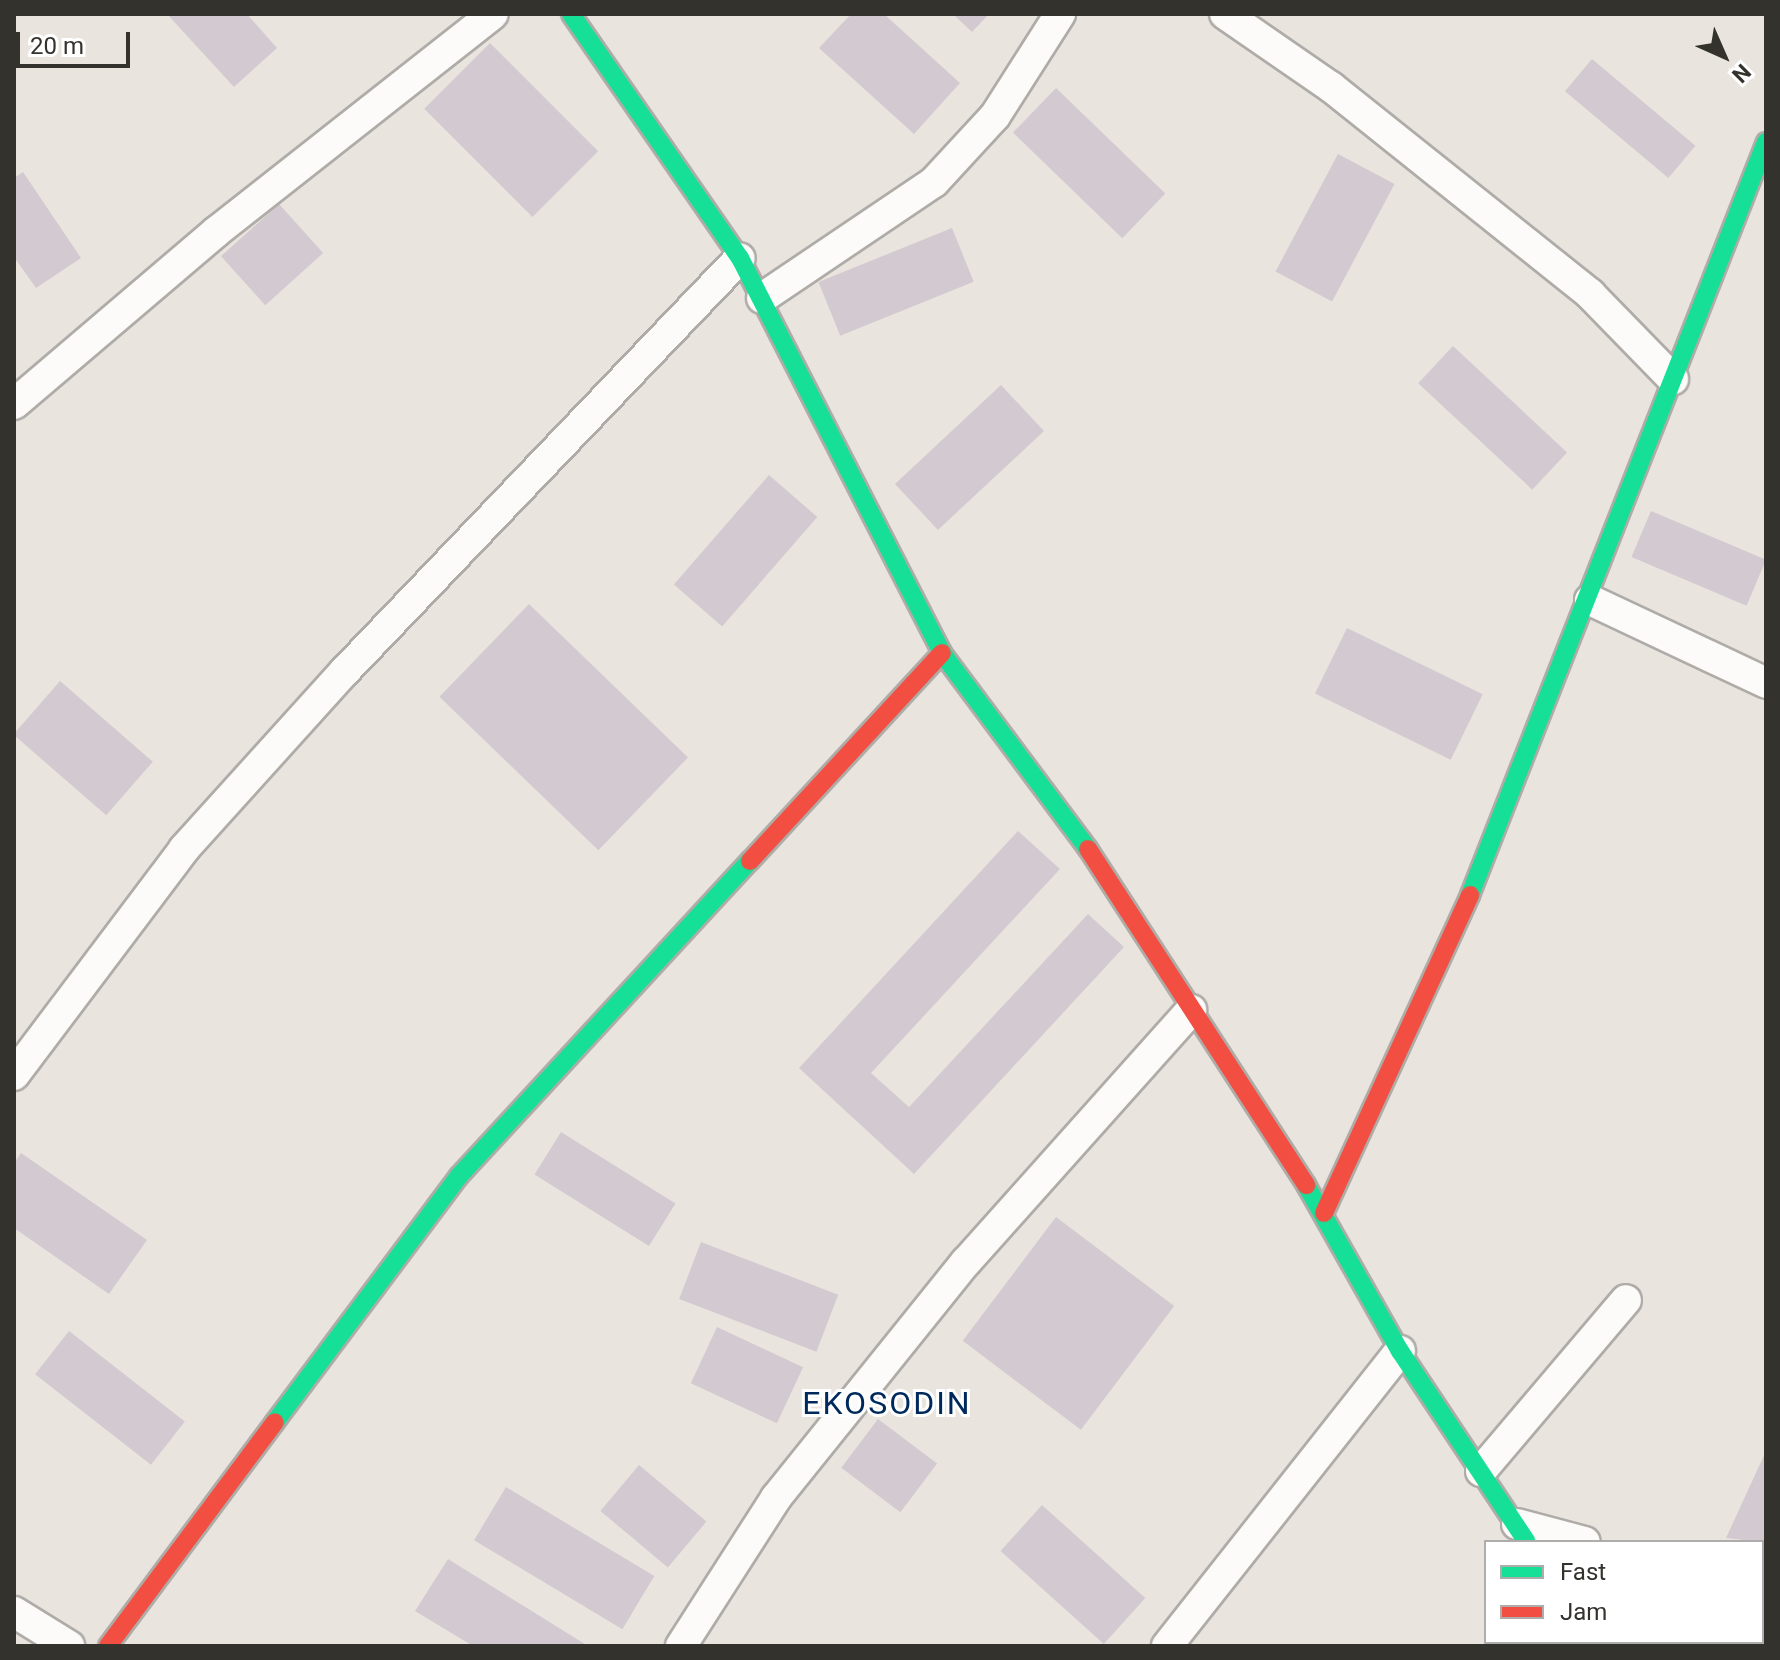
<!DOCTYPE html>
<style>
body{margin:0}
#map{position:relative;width:1780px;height:1660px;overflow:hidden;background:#e9e5de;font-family:Roboto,sans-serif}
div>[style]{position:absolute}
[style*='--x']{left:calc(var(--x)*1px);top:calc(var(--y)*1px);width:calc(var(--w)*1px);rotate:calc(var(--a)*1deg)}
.building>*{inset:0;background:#d3c9d1;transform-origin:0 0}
.roads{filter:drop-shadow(2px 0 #afaca8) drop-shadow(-2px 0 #afaca8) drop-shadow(0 2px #afaca8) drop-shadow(0 -2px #afaca8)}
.street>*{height:30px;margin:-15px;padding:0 15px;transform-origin:15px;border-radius:15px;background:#fcfbfa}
.fast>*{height:18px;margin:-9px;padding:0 9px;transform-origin:9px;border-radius:9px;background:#16e098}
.jam>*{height:18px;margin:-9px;padding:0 9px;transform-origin:9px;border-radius:9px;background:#f24e42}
span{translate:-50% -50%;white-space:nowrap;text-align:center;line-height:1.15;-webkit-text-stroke:6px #fff;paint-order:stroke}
.quarter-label{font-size:32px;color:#00295b;letter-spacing:2px}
.frame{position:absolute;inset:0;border:16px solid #34322d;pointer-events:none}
.legend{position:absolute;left:1484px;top:1540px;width:280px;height:104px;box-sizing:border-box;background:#fff;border:2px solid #aeadab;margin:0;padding:10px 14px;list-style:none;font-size:24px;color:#34322d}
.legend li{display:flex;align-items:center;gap:16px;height:40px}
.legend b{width:40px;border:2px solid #aeadab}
.north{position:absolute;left:1684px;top:16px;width:80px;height:80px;-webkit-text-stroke:6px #fff;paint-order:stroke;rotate:135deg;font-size:22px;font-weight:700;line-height:32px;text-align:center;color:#34322d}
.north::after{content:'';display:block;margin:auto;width:28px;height:36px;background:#34322d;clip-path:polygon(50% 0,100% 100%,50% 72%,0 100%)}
.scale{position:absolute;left:16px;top:32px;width:114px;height:36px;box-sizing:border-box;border:4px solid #34322d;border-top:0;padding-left:10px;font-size:24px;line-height:28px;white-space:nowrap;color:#34322d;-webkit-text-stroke:6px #fff;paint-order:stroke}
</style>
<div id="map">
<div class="building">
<i style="clip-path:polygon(167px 14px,247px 14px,277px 48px,234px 87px)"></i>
<i style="clip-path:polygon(851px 14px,884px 14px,960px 83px,914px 134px,819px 48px)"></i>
<i style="clip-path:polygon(953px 14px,989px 14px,972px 32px)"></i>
<i style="left:490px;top:43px;width:153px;height:93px;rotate:45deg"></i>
<i style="left:1592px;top:59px;width:135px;height:42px;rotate:40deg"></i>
<i style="left:1056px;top:88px;width:152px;height:62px;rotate:44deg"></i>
<i style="left:1338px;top:154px;width:64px;height:133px;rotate:28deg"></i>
<i style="clip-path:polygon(23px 172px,81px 258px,36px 288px,14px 257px,14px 178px)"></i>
<i style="left:279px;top:204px;width:66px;height:78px;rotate:48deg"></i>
<i style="left:952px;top:228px;width:58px;height:144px;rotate:68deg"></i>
<i style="left:1453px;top:346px;width:156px;height:51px;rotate:43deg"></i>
<i style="left:1001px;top:385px;width:63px;height:145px;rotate:47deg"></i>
<i style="left:769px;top:475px;width:64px;height:145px;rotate:41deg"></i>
<i style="left:1651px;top:511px;width:125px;height:50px;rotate:23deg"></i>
<i style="left:529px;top:604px;width:221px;height:129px;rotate:44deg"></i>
<i style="left:1347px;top:628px;width:151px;height:73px;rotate:26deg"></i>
<i style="left:60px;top:681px;width:123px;height:71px;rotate:41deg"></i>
<i style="clip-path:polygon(1018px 831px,1060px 869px,871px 1073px,909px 1107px,1088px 914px,1124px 947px,914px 1174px,799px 1068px)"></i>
<i style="left:561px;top:1132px;width:135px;height:50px;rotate:32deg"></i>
<i style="clip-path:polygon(21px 1153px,147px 1240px,109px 1294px,14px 1228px,14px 1163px)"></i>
<i style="left:1056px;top:1217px;width:148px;height:155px;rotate:37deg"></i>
<i style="left:701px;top:1242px;width:147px;height:61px;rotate:21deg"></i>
<i style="left:717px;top:1327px;width:95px;height:62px;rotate:25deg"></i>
<i style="left:69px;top:1331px;width:147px;height:55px;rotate:38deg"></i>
<i style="left:878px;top:1419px;width:74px;height:61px;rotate:37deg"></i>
<i style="clip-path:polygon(1766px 1451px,1766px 1556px,1762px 1542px,1726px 1538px)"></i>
<i style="left:639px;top:1465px;width:88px;height:60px;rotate:40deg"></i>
<i style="left:506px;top:1487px;width:173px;height:62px;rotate:31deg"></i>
<i style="left:1042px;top:1505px;width:139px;height:62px;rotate:42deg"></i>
<i style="clip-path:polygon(448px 1559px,588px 1646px,473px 1646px,415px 1611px)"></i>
</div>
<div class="roads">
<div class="street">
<i style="--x:1225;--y:14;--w:129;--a:34.6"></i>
<i style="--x:1331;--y:87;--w:332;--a:38.6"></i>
<i style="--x:1590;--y:294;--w:119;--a:45.7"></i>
<i style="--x:762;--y:298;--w:207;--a:-34"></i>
<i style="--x:934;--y:182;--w:90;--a:-47.3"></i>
<i style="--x:995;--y:116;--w:121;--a:-57.5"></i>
<i style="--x:14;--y:404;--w:265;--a:-40.4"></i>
<i style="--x:216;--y:232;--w:352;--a:-38.2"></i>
<i style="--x:1590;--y:600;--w:195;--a:25.2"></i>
<i style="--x:14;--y:1075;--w:283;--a:-53"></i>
<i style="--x:184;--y:849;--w:240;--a:-47.9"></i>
<i style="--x:345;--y:671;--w:571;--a:-46.28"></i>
<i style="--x:1481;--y:1471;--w:224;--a:-49.7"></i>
<i style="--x:1517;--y:1524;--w:70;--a:14.8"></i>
<i style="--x:1762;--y:1590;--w:4;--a:27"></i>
<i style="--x:14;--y:1612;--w:65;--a:31.7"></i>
<i style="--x:1584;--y:1642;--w:4;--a:76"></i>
<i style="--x:681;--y:1646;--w:176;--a:-57.3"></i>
<i style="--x:776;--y:1498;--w:303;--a:-51.2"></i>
<i style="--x:966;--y:1262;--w:338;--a:-48.2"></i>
<i style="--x:1167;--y:1646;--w:376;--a:-51.7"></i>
</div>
<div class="fast">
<i style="--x:571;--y:14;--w:297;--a:55.3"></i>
<i style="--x:740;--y:258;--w:444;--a:62.9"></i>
<i style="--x:942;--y:653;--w:244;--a:53.3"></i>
<i style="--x:1470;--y:895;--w:809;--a:-68.54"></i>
<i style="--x:1306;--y:1185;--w:191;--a:60.5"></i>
<i style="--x:1400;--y:1351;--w:229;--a:56.4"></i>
<i style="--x:275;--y:1422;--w:307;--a:-53.2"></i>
<i style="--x:459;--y:1176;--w:429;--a:-47.3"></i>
</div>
<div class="jam">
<i style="--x:1088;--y:849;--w:401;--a:57"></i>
<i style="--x:750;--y:861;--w:283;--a:-47.3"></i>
<i style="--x:1324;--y:1213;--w:350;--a:-65.3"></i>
<i style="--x:108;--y:1646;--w:279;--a:-53.3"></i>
</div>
</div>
<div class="quarter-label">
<span style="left:887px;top:1403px">EKOSODIN</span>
</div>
<div class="frame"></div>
<ul class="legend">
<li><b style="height:10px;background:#16e098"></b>Fast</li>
<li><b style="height:10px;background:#f24e42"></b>Jam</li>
</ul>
<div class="north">N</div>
<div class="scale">20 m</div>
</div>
